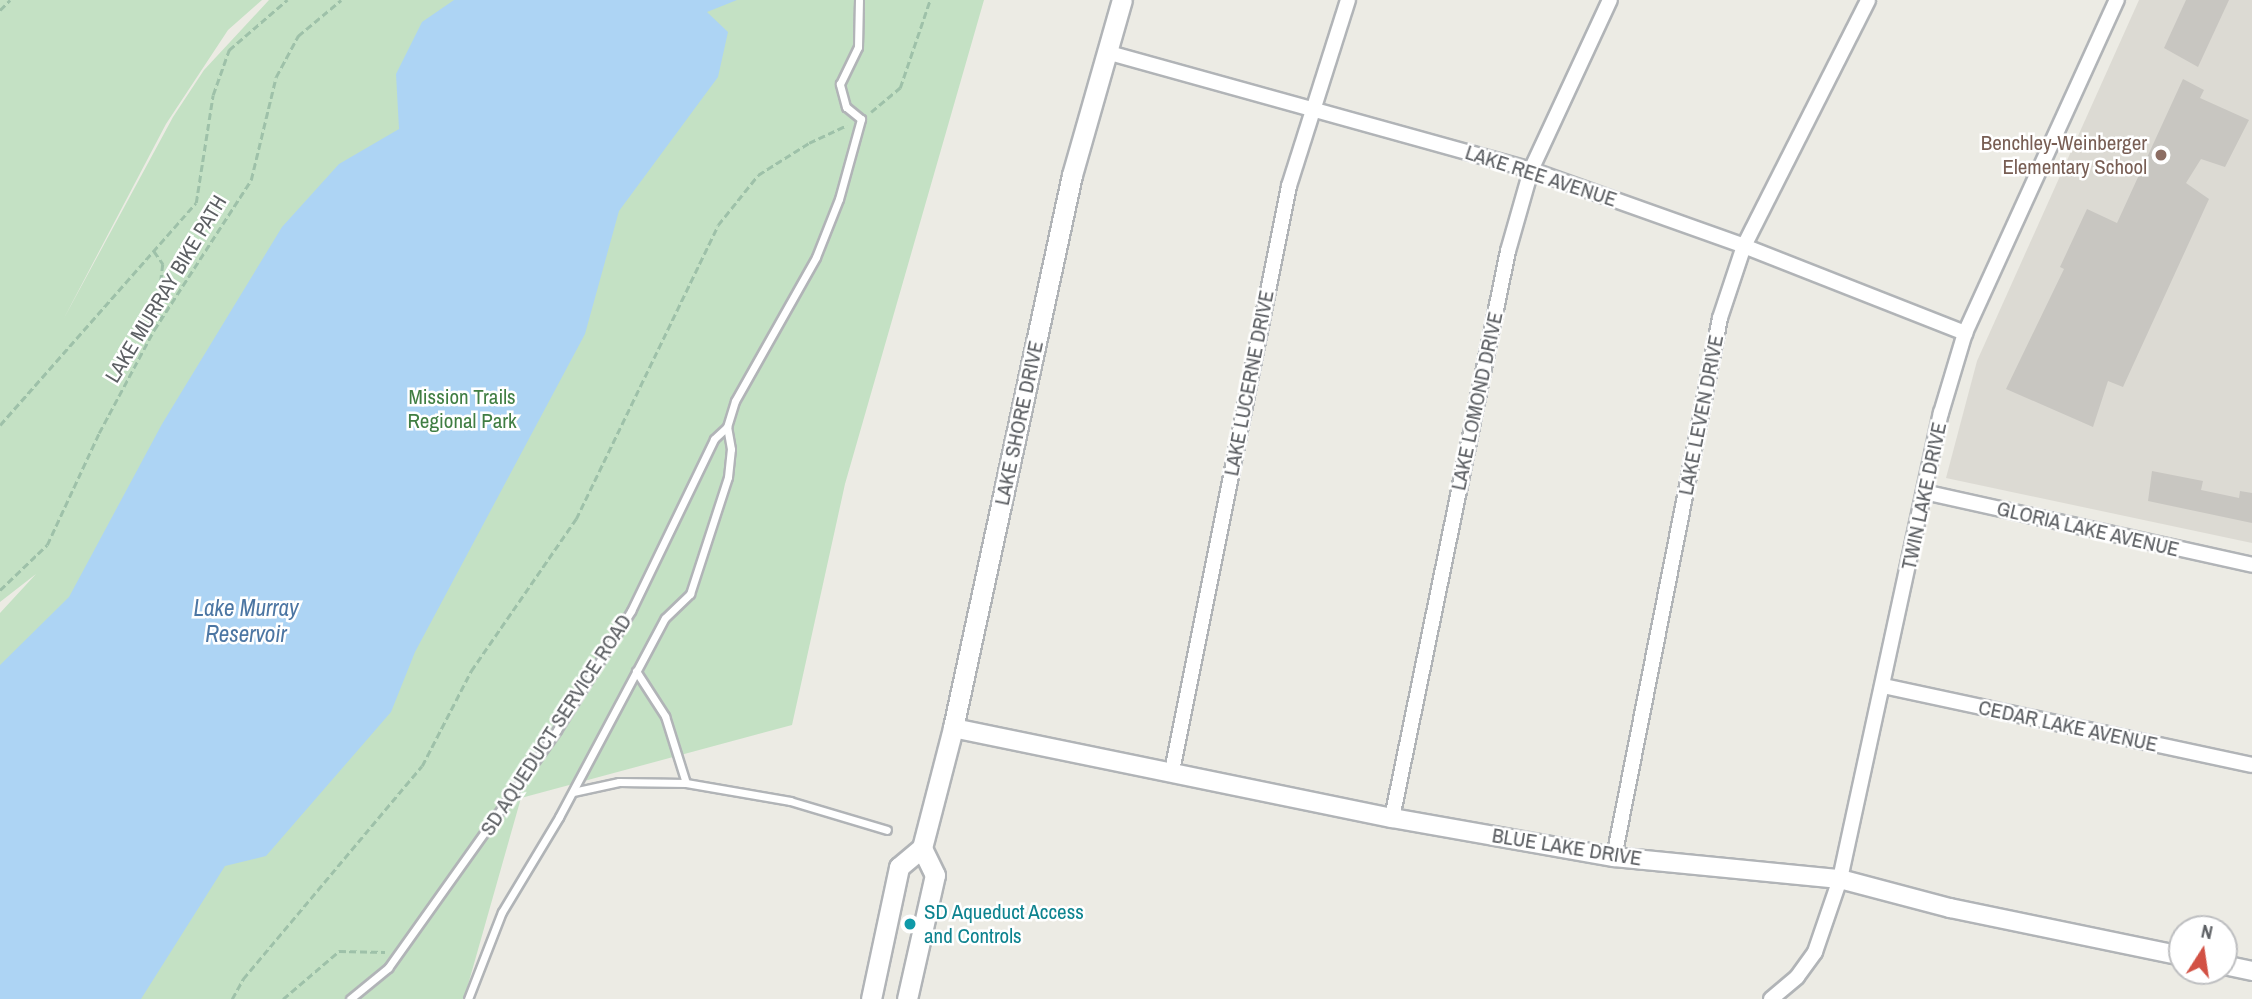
<!DOCTYPE html>
<style>
body{margin:0}
#map{position:relative;width:2252px;height:999px;overflow:hidden;background:#ecebe4;font-family:"Archivo Narrow",sans-serif}
div>[style]{position:absolute}
[style*='--x']{left:calc(var(--x)*1px);top:calc(var(--y)*1px);width:calc(var(--w)*1px);rotate:calc(var(--a)*1deg)}
.education>*{inset:0;background:#dcdad3}
.green>*{inset:0;background:#c4e1c4}
.water>*{inset:0;background:#add4f4}
.building>*{inset:0;background:#c8c6c1}
.path>*{height:2.5px;margin-top:-1.25px;transform-origin:0;background:repeating-linear-gradient(90deg,#9ec1a9 0 7px,transparent 0 10.5px)}
.roads{filter:drop-shadow(2px 0 #b1b4b7) drop-shadow(-2px 0 #b1b4b7) drop-shadow(0 2px #b1b4b7) drop-shadow(0 -2px #b1b4b7)}
.service>*{height:7px;margin:-3.5px;padding:0 3.5px;transform-origin:3.5px;border-radius:3.5px;background:#fff}
.minor>*{height:14px;margin:-7px;padding:0 7px;transform-origin:7px;border-radius:7px;background:#fff}
.tertiary>*{height:18px;margin:-9px;padding:0 9px;transform-origin:9px;border-radius:9px;background:#fff}
.secondary>*{height:19px;margin:-9.5px;padding:0 9.5px;transform-origin:9.5px;border-radius:9.5px;background:#fff}
.dots>*{width:19px;height:19px;translate:-50% -50%;box-sizing:border-box;border:4px solid #fff;border-radius:50%}
span{translate:-50% -50%;white-space:nowrap;text-align:center;line-height:1.15;-webkit-text-stroke:5px #fff;paint-order:stroke}
.education-label{font-size:21px;color:#785e54}
.right{translate:-100% -50%;text-align:right}
.street-label{font-size:21px;color:#5c5f63}
.park-label{font-size:21px;color:#407e43}
.culture-label{font-size:21px;color:#0d838f}
.left{translate:0 -50%;text-align:left}
.water-label{font-size:23px;color:#4c76a3;font-style:italic}
.north{position:absolute;left:2168px;top:915px;width:70px;height:70px;box-sizing:border-box;background:#fff;border:2px solid #bebfc1;border-radius:50%;rotate:12deg;font-size:19px;font-weight:700;line-height:28px;text-align:center;color:#5c5f63}
.north::after{content:'';display:block;margin:auto;width:24px;height:32px;background:#d25144;clip-path:polygon(50% 0,100% 100%,50% 72%,0 100%)}
</style>
<div id="map">
<div class="education">
<i style="clip-path:polygon(2139px 0,2252px 0,2252px 543px,1946px 478px,1977px 361px)"></i>
</div>
<div class="green">
<i style="clip-path:polygon(0 0,262px 0,228px 30px,166px 124px,63px 320px,173px 117px,204px 70px,269px 0,984px 0,845px 484px,792px 725px,521px 798px,464px 999px,0 999px,0 613px,36px 574px,0 602px)"></i>
</div>
<div class="water">
<i style="clip-path:polygon(454px 0,737px 0,707px 12px,728px 32px,718px 77px,619px 211px,585px 334px,415px 652px,391px 712px,266px 856px,225px 866px,141px 999px,0 999px,0 665px,69px 597px,162px 424px,282px 227px,339px 164px,399px 129px,396px 74px,422px 22px)"></i>
</div>
<div class="building">
<i style="clip-path:polygon(2186px 0,2229px 0,2198px 67px,2164px 48px)"></i>
<i style="clip-path:polygon(2183px 79px,2204px 90px,2200px 98px,2249px 120px,2225px 167px,2201px 159px,2186px 183px,2209px 199px,2123px 387px,2108px 381px,2093px 427px,2006px 389px,2064px 269px,2060px 267px,2087px 209px,2117px 223px)"></i>
<i style="clip-path:polygon(2152px 471px,2203px 481px,2201px 490px,2239px 498px,2240px 491px,2252px 493px,2252px 523px,2148px 501px)"></i>
</div>
<div class="path">
<i style="--x:0;--y:10;--w:14;--a:-45"></i>
<i style="--x:871;--y:112;--w:38;--a:-40"></i>
<i style="--x:900;--y:88;--w:93;--a:-71.2"></i>
<i style="--x:154;--y:251;--w:16;--a:55"></i>
<i style="--x:163;--y:264;--w:50;--a:96.8"></i>
<i style="--x:157;--y:314;--w:6;--a:31"></i>
<i style="--x:0;--y:425;--w:296;--a:-48.6"></i>
<i style="--x:196;--y:203;--w:109;--a:-81.1"></i>
<i style="--x:213;--y:95;--w:48;--a:-70.4"></i>
<i style="--x:229;--y:50;--w:77;--a:-40.8"></i>
<i style="--x:0;--y:590;--w:65;--a:-43.8"></i>
<i style="--x:47;--y:545;--w:123;--a:-65.1"></i>
<i style="--x:99;--y:433;--w:117;--a:-61.9"></i>
<i style="--x:154;--y:330;--w:179;--a:-57.1"></i>
<i style="--x:251;--y:180;--w:106;--a:-76.4"></i>
<i style="--x:276;--y:77;--w:47;--a:-61.8"></i>
<i style="--x:298;--y:36;--w:56;--a:-39.9"></i>
<i style="--x:232;--y:999;--w:23;--a:-61"></i>
<i style="--x:243;--y:979;--w:278;--a:-50"></i>
<i style="--x:422;--y:766;--w:107;--a:-62.7"></i>
<i style="--x:471;--y:671;--w:185;--a:-55.4"></i>
<i style="--x:576;--y:519;--w:326;--a:-64.2"></i>
<i style="--x:718;--y:225;--w:64;--a:-51.3"></i>
<i style="--x:758;--y:175;--w:60;--a:-32.1"></i>
<i style="--x:809;--y:143;--w:42;--a:-25.3"></i>
<i style="--x:283;--y:999;--w:74;--a:-40.6"></i>
<i style="--x:339;--y:951;--w:46;--a:1.2"></i>
</div>
<div class="roads">
<div class="service">
<i style="--x:636;--y:671;--w:54;--a:57.2"></i>
<i style="--x:665;--y:716;--w:70;--a:72.6"></i>
<i style="--x:573;--y:792;--w:47;--a:-12.3"></i>
<i style="--x:619;--y:782;--w:67;--a:0.9"></i>
<i style="--x:686;--y:783;--w:106;--a:9.8"></i>
<i style="--x:790;--y:801;--w:101;--a:16.6"></i>
<i style="--x:350;--y:999;--w:49;--a:-39.2"></i>
<i style="--x:388;--y:968;--w:292;--a:-54.6"></i>
<i style="--x:557;--y:730;--w:140;--a:-58.1"></i>
<i style="--x:631;--y:611;--w:191;--a:-64.2"></i>
<i style="--x:714;--y:439;--w:18;--a:-43"></i>
<i style="--x:727;--y:427;--w:27;--a:-73"></i>
<i style="--x:735;--y:401;--w:165;--a:-60.6"></i>
<i style="--x:816;--y:257;--w:62;--a:-68.4"></i>
<i style="--x:839;--y:199;--w:83;--a:-74.6"></i>
<i style="--x:861;--y:119;--w:19;--a:-141"></i>
<i style="--x:846;--y:107;--w:24;--a:-105"></i>
<i style="--x:840;--y:84;--w:41;--a:-64.1"></i>
<i style="--x:858;--y:47;--w:47;--a:-88.8"></i>
<i style="--x:468;--y:999;--w:93;--a:-68.7"></i>
<i style="--x:502;--y:912;--w:111;--a:-59"></i>
<i style="--x:559;--y:817;--w:225;--a:-62"></i>
<i style="--x:665;--y:618;--w:35;--a:-44"></i>
<i style="--x:690;--y:594;--w:123;--a:-72"></i>
<i style="--x:728;--y:477;--w:28;--a:-84"></i>
<i style="--x:731;--y:449;--w:22;--a:-100"></i>
</div>
<div class="minor">
<i style="--x:1106;--y:52;--w:441;--a:15.5"></i>
<i style="--x:1531;--y:170;--w:226;--a:19.6"></i>
<i style="--x:1744;--y:246;--w:238;--a:21.5"></i>
<i style="--x:1924;--y:492;--w:336;--a:12.5"></i>
<i style="--x:1884;--y:686;--w:376;--a:12.1"></i>
<i style="--x:1172;--y:771;--w:597;--a:-78.69"></i>
<i style="--x:1289;--y:186;--w:195;--a:-72.4"></i>
<i style="--x:1392;--y:818;--w:579;--a:-78.44"></i>
<i style="--x:1508;--y:251;--w:84;--a:-74.1"></i>
<i style="--x:1531;--y:170;--w:187;--a:-65.1"></i>
<i style="--x:1614;--y:857;--w:549;--a:-78.87"></i>
<i style="--x:1720;--y:318;--w:76;--a:-71.6"></i>
<i style="--x:1744;--y:246;--w:275;--a:-63.2"></i>
<i style="--x:1771;--y:999;--w:34;--a:-40"></i>
<i style="--x:1797;--y:977;--w:31;--a:-54"></i>
<i style="--x:1815;--y:952;--w:77;--a:-71.1"></i>
<i style="--x:1840;--y:879;--w:477;--a:-77.8"></i>
<i style="--x:1941;--y:413;--w:84;--a:-73.3"></i>
<i style="--x:1965;--y:333;--w:366;--a:-65.5"></i>
</div>
<div class="tertiary">
<i style="--x:953;--y:728;--w:448;--a:11.6"></i>
<i style="--x:1392;--y:818;--w:225;--a:10"></i>
<i style="--x:1614;--y:857;--w:227;--a:5.6"></i>
<i style="--x:1840;--y:879;--w:114;--a:14.8"></i>
<i style="--x:1950;--y:908;--w:237;--a:11.7"></i>
<i style="--x:2224;--y:965;--w:29;--a:12"></i>
</div>
<div class="secondary">
<i style="--x:922;--y:848;--w:124;--a:-75.5"></i>
<i style="--x:953;--y:728;--w:566;--a:-77.86"></i>
<i style="--x:1072;--y:175;--w:182;--a:-74.1"></i>
<i style="--x:871;--y:999;--w:135;--a:-78"></i>
<i style="--x:899;--y:867;--w:30;--a:-40"></i>
<i style="--x:907;--y:999;--w:127;--a:-77.3"></i>
<i style="--x:935;--y:875;--w:30;--a:-116"></i>
</div>
</div>
<div class="dots">
<i style="left:2161px;top:155px;background:#8d6e63"></i>
<i style="left:910px;top:924px;background:#0f9aa8"></i>
</div>
<div class="education-label">
<span class="right" style="left:2147px;top:155px">Benchley-Weinberger<br>Elementary School</span>
</div>
<div class="street-label">
<span style="left:1541px;top:176px;rotate:18deg">LAKE REE AVENUE</span>
<span style="left:166px;top:289px;rotate:-59deg">LAKE MURRAY BIKE PATH</span>
<span style="left:1249px;top:383px;rotate:-79deg">LAKE LUCERNE DRIVE</span>
<span style="left:1477px;top:401px;rotate:-78deg">LAKE LOMOND DRIVE</span>
<span style="left:1701px;top:415px;rotate:-79deg">LAKE LEVEN DRIVE</span>
<span style="left:1019px;top:423px;rotate:-78deg">LAKE SHORE DRIVE</span>
<span style="left:1924px;top:496px;rotate:-78deg">TWIN LAKE DRIVE</span>
<span style="left:2088px;top:529px;rotate:13deg">GLORIA LAKE AVENUE</span>
<span style="left:556px;top:725px;rotate:-57deg">SD AQUEDUCT SERVICE ROAD</span>
<span style="left:2068px;top:726px;rotate:12deg">CEDAR LAKE AVENUE</span>
<span style="left:1567px;top:847px;rotate:9deg">BLUE LAKE DRIVE</span>
</div>
<div class="park-label">
<span style="left:462px;top:409px">Mission Trails<br>Regional Park</span>
</div>
<div class="culture-label">
<span class="left" style="left:924px;top:924px">SD Aqueduct Access<br>and Controls</span>
</div>
<div class="water-label">
<span style="left:246px;top:621px">Lake Murray<br>Reservoir</span>
</div>
<div class="north">N</div>
</div>
